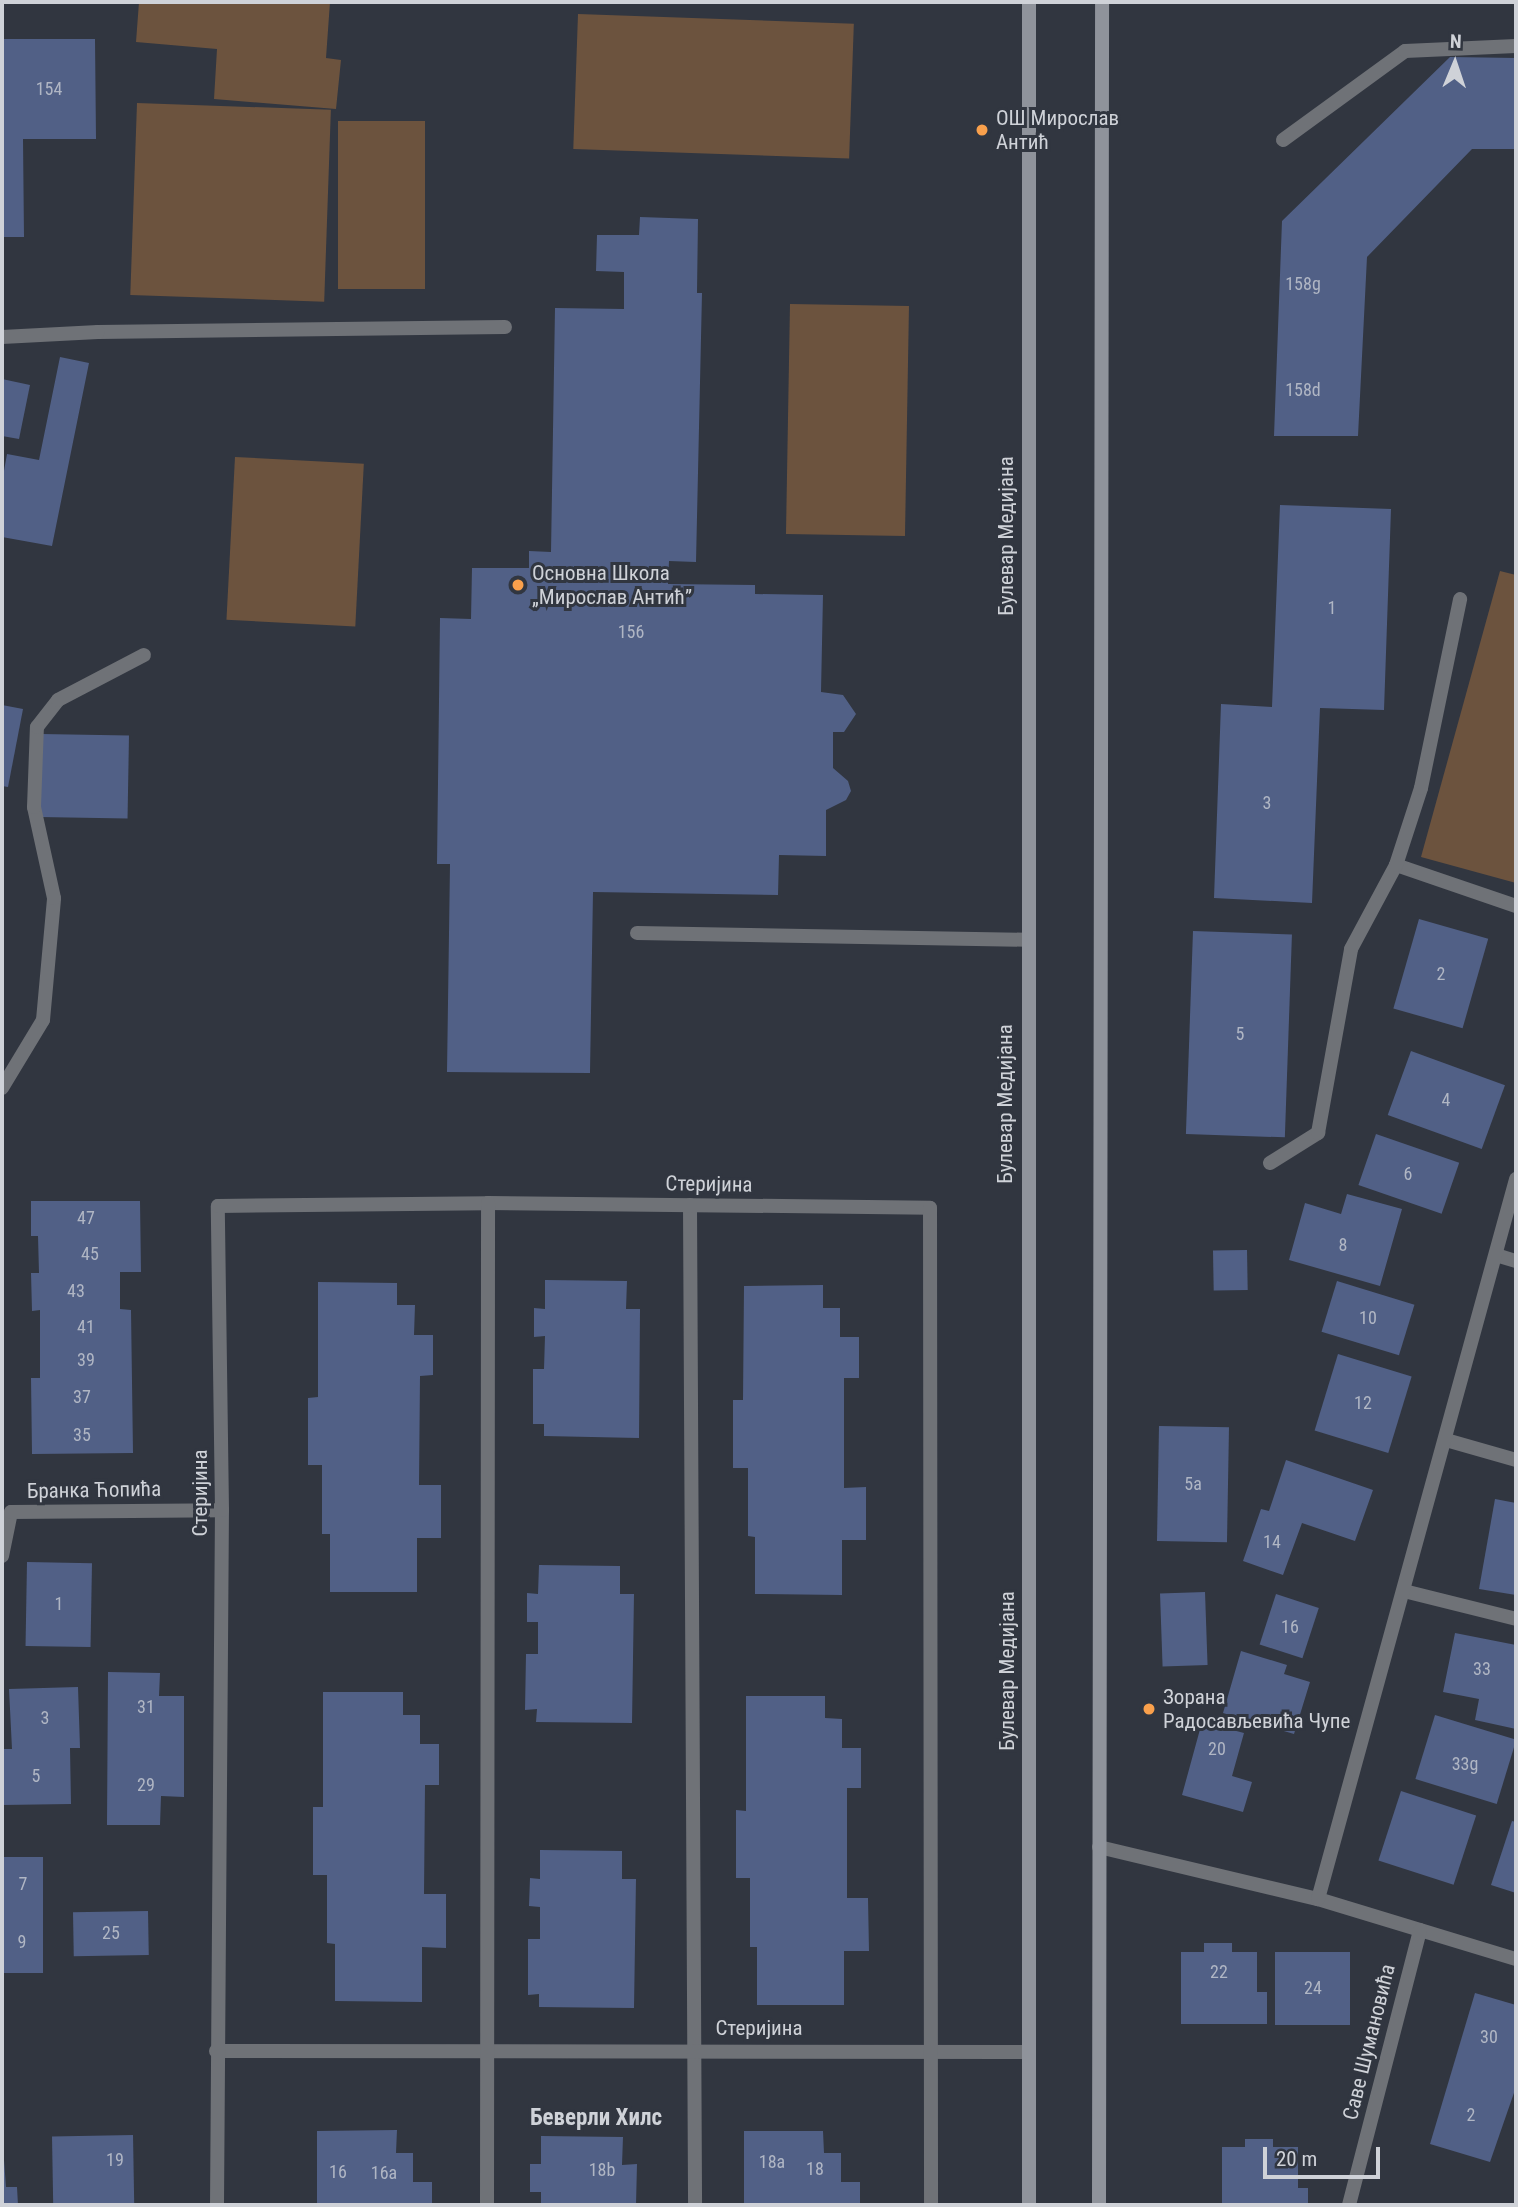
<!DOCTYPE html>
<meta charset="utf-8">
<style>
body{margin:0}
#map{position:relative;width:1518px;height:2207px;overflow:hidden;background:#313640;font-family:"Roboto Condensed",sans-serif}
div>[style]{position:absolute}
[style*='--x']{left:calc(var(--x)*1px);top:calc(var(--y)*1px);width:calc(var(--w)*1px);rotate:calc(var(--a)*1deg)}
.green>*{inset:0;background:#6c533e;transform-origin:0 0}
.building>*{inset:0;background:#516086;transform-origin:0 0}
.lane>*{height:14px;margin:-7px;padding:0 7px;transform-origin:7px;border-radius:7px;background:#6f7277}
.street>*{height:14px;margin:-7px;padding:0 7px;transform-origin:7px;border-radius:7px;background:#6f7277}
.secondary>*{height:14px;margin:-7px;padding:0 7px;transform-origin:7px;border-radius:7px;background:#8f939b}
.dots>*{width:19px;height:19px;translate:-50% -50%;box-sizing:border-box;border:4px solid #313640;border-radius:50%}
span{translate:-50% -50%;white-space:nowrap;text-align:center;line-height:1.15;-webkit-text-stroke:6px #313640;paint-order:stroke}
.number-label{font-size:18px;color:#b0b6c4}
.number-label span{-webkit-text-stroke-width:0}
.poi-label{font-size:21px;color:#cfd2d8}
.left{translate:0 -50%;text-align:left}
.street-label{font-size:21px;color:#cfd2d8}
.neighbourhood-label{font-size:23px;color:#cfd2d8;font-weight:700}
.frame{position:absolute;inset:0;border:4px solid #cfd2d8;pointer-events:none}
.north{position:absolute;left:1420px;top:28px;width:70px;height:70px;-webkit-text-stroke:5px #313640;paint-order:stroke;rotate:2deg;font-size:19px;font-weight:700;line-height:28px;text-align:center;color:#cfd2d8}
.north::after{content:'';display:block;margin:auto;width:24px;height:32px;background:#cfd2d8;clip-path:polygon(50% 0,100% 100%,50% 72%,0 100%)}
.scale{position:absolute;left:1263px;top:2147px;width:117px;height:32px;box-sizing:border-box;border:4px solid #cfd2d8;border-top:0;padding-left:9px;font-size:21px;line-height:24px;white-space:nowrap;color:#cfd2d8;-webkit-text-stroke:5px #313640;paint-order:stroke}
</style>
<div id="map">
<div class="green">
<i style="clip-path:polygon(139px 2px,330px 2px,326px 58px,341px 60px,336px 109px,214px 99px,217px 49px,136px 42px)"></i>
<i style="left:578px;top:14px;width:276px;height:135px;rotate:2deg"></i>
<i style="left:137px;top:103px;width:194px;height:192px;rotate:2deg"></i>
<i style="left:338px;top:121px;width:87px;height:168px"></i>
<i style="left:790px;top:304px;width:119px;height:230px;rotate:1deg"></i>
<i style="left:235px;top:457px;width:129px;height:163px;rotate:3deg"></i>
<i style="clip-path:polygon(1500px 571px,1516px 575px,1516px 883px,1421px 857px)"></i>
</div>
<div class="building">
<i style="clip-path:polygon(2px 39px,95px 39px,96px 139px,23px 139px,24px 237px,2px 237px)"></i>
<i style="clip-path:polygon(1450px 57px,1516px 58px,1516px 149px,1472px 149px,1367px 257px,1358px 436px,1274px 436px,1282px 221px)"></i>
<i style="clip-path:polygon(640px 217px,698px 219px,697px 293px,702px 293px,696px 562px,669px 561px,668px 584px,755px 585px,755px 594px,823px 595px,821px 692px,843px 695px,856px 714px,844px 732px,833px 732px,833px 768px,848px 781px,851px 791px,846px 800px,826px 810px,826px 856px,779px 855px,778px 895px,593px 892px,590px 1073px,447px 1072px,450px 864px,437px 864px,440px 618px,471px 619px,472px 568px,529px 568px,529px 551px,551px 552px,555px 308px,624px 309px,624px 272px,596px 271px,597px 235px,639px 235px)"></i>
<i style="clip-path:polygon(60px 357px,89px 363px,52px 546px,2px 537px,2px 482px,7px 454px,39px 460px)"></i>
<i style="clip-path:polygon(2px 379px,30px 385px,19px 439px,2px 436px)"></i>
<i style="clip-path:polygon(1280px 505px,1391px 509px,1384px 710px,1320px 708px,1312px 903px,1214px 898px,1221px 704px,1272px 707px)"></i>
<i style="clip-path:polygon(2px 705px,23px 709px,8px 787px,2px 786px)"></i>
<i style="left:41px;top:734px;width:88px;height:83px;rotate:1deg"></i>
<i style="left:1419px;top:919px;width:72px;height:93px;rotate:16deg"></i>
<i style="left:1193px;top:931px;width:99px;height:203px;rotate:2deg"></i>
<i style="left:1411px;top:1051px;width:100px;height:68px;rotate:20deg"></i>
<i style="left:1376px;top:1134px;width:88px;height:54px;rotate:19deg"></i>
<i style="clip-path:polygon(1347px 1194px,1402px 1209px,1380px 1286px,1289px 1260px,1305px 1203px,1341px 1214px)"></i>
<i style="clip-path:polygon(31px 1201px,140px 1201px,141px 1272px,120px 1272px,120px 1309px,131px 1310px,133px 1453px,32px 1454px,31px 1378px,40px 1378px,40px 1310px,32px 1311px,31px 1273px,39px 1273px,38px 1236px,31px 1236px)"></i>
<i style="left:1247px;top:1250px;width:40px;height:34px;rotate:89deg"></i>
<i style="clip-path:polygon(545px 1280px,627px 1281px,626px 1309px,640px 1309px,639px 1438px,544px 1436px,544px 1424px,533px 1424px,533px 1369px,544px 1369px,545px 1336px,534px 1337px,534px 1308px,545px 1309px)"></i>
<i style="left:1337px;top:1281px;width:81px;height:53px;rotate:17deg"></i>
<i style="clip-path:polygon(318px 1282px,397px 1283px,397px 1305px,415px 1305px,414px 1335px,433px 1335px,433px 1375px,420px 1376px,419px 1485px,441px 1485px,441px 1538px,417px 1538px,417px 1592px,330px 1592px,330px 1534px,322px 1534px,322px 1465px,308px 1465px,308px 1398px,318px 1397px)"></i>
<i style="clip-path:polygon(823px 1285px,823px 1308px,840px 1308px,840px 1337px,859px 1337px,859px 1378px,844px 1378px,844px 1488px,866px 1487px,866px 1540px,842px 1540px,842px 1595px,755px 1594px,755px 1537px,748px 1536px,748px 1468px,733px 1468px,733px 1400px,743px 1400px,744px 1286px)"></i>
<i style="left:1338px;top:1354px;width:77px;height:80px;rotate:17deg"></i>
<i style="left:1159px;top:1426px;width:70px;height:115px;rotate:1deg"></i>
<i style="clip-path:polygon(1286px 1460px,1373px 1490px,1355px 1541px,1302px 1523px,1283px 1575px,1243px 1561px,1261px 1509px,1269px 1511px)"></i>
<i style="clip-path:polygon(1495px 1499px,1516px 1503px,1516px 1595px,1479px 1589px)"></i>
<i style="left:27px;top:1562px;width:65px;height:84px;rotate:1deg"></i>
<i style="clip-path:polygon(539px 1565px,620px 1566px,620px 1594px,634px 1594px,632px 1723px,536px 1722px,537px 1709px,525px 1710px,526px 1654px,538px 1654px,538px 1622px,527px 1622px,527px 1593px,538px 1594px)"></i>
<i style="left:1205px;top:1592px;width:73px;height:45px;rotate:88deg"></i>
<i style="left:1276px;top:1594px;width:45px;height:53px;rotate:18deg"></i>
<i style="clip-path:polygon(1455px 1633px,1516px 1645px,1516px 1729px,1475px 1720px,1479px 1699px,1443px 1692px)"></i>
<i style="clip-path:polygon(1241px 1651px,1287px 1665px,1284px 1674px,1310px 1682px,1294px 1734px,1223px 1713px)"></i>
<i style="clip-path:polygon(108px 1672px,160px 1673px,159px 1696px,184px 1696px,184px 1797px,161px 1796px,160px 1825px,107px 1825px)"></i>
<i style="clip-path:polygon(78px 1687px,80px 1748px,70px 1748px,71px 1804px,2px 1805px,2px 1749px,12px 1749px,9px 1689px)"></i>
<i style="clip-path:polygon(323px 1692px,403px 1692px,403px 1715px,420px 1715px,420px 1744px,439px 1744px,439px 1785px,425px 1785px,424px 1894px,446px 1894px,446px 1948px,422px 1947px,422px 2002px,335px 2001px,335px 1944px,327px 1943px,327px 1875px,313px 1875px,313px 1807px,323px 1807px)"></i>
<i style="clip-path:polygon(746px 1696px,825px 1696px,825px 1718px,842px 1719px,842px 1748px,861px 1748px,861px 1788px,847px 1788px,847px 1898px,868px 1898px,869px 1951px,844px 1951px,844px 2005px,757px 2005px,757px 1947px,750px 1947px,750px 1878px,736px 1878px,736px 1810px,746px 1811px)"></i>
<i style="left:1435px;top:1715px;width:85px;height:67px;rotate:17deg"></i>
<i style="clip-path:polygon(1202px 1722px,1244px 1733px,1232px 1776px,1252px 1782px,1243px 1812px,1182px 1795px)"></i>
<i style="left:1401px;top:1791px;width:79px;height:73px;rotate:18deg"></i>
<i style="clip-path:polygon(1512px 1821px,1516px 1822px,1516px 1893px,1491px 1885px)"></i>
<i style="clip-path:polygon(540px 1850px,622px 1851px,622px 1879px,636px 1879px,634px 2008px,539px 2007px,539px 1994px,528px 1995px,528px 1939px,540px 1939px,540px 1907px,529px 1906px,530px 1878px,540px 1879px)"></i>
<i style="left:2px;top:1857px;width:41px;height:116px"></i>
<i style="left:148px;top:1911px;width:44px;height:75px;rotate:89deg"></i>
<i style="clip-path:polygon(1204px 1943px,1232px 1943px,1232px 1952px,1257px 1952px,1257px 1992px,1267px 1992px,1267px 2024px,1181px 2024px,1181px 1952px,1204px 1952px)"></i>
<i style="left:1275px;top:1952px;width:75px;height:73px"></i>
<i style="clip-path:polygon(1475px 1993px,1516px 2005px,1516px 2087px,1490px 2162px,1430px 2144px)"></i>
<i style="clip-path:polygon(397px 2130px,396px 2153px,413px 2153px,413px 2182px,432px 2182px,432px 2205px,317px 2205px,317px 2131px)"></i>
<i style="clip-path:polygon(744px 2131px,823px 2131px,824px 2153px,841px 2153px,841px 2182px,860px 2182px,860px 2205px,744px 2205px)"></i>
<i style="clip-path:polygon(2px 2133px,6px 2187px,17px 2187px,18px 2205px,2px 2205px)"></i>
<i style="left:133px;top:2135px;width:70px;height:81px;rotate:89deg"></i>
<i style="clip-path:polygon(541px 2136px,623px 2137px,622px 2165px,637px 2164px,636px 2205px,541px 2205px,541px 2192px,530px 2192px,530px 2164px,541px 2164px)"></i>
<i style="clip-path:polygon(1245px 2139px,1273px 2139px,1273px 2147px,1298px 2147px,1298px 2188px,1308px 2188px,1308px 2205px,1222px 2205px,1222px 2147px,1245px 2147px)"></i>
</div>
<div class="lane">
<i style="--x:1283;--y:140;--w:151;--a:-36.1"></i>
<i style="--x:1405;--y:51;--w:111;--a:-2.6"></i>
<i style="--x:98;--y:332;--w:407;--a:-0.7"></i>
<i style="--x:1396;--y:865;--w:127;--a:18.9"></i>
<i style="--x:637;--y:933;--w:389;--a:1"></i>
<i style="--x:1270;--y:1163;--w:57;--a:-32"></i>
<i style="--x:1318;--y:1133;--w:187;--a:-79.8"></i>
<i style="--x:1351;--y:949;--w:95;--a:-61.8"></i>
<i style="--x:1396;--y:865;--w:81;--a:-72"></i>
<i style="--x:1421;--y:788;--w:193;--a:-78.3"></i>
<i style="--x:1404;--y:1591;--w:115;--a:14"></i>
</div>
<div class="street">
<i style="--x:2;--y:337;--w:96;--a:-3"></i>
<i style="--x:2;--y:1088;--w:79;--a:-58.9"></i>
<i style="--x:43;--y:1020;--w:122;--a:-84.8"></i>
<i style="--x:54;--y:898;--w:93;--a:-102.4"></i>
<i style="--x:34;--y:807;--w:80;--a:-87.9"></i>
<i style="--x:37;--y:727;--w:34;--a:-52"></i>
<i style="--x:58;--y:700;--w:97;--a:-27.6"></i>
<i style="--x:690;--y:1205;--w:1000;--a:89.71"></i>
<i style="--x:1496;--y:1255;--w:21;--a:17"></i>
<i style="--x:1446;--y:1440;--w:73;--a:15.9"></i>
<i style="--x:2;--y:1556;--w:45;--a:-78.4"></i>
<i style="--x:11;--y:1512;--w:211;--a:-0.5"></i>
<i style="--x:1099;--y:1847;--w:225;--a:13.4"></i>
<i style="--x:1318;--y:1899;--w:207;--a:16.9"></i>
<i style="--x:1318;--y:1899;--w:747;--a:-74.62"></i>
<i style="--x:216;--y:2051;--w:813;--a:0.07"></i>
<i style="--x:217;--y:2205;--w:695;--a:-89.59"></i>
<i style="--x:222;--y:1510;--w:304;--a:-90.8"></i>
<i style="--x:218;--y:1206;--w:270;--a:-0.6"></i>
<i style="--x:488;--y:1203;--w:442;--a:0.6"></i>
<i style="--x:930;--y:1208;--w:997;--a:89.94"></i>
<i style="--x:487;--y:2205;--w:1002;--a:-89.94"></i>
<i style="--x:1349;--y:2205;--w:284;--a:-75.5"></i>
</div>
<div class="secondary">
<i style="--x:1029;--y:2;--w:2203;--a:90"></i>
<i style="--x:1099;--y:2205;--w:2203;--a:-89.92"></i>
</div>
<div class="dots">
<i style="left:982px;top:130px;background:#f9a04c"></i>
<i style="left:518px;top:585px;background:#f9a04c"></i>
<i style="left:1149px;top:1709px;background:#f9a04c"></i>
</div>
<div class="number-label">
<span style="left:49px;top:89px">154</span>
<span style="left:1303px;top:284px">158g</span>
<span style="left:1303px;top:390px">158d</span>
<span style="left:1332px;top:608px">1</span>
<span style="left:631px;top:632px">156</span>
<span style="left:1267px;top:803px">3</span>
<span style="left:1441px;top:974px">2</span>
<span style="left:1240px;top:1034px">5</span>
<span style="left:1446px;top:1100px">4</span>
<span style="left:1408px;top:1174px">6</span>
<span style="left:86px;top:1218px">47</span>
<span style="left:1343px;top:1245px">8</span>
<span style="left:90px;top:1254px">45</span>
<span style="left:76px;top:1291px">43</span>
<span style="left:1368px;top:1318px">10</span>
<span style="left:86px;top:1327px">41</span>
<span style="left:86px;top:1360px">39</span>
<span style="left:82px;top:1397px">37</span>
<span style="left:1363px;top:1403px">12</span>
<span style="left:82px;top:1435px">35</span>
<span style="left:1193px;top:1484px">5a</span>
<span style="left:1272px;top:1542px">14</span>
<span style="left:59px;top:1604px">1</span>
<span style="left:1290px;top:1627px">16</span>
<span style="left:1482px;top:1669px">33</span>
<span style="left:146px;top:1707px">31</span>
<span style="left:45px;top:1718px">3</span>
<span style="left:1217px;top:1749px">20</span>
<span style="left:1465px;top:1764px">33g</span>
<span style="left:36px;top:1776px">5</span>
<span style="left:146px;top:1785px">29</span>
<span style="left:23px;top:1884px">7</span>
<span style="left:111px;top:1933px">25</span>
<span style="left:22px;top:1942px">9</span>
<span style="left:1219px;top:1972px">22</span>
<span style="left:1313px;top:1988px">24</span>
<span style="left:1489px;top:2037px">30</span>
<span style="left:1471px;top:2115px">2</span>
<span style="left:115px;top:2160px">19</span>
<span style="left:772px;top:2162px">18a</span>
<span style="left:815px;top:2169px">18</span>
<span style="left:602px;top:2170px">18b</span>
<span style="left:338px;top:2172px">16</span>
<span style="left:384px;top:2173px">16a</span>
</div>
<div class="poi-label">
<span class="left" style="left:996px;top:130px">ОШ Мирослав<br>Антић</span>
<span class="left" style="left:532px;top:585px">Основна Школа<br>„Мирослав Антић”</span>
<span class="left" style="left:1163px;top:1709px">Зорана<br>Радосављевића Чупе</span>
</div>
<div class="street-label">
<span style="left:1006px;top:536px;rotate:-90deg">Булевар Медијана</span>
<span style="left:1005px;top:1104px;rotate:-90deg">Булевар Медијана</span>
<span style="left:709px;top:1184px;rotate:1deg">Стеријина</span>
<span style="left:94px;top:1490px;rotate:-1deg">Бранка Ћопића</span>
<span style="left:200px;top:1493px;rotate:-90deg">Стеријина</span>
<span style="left:1007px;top:1671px;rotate:-90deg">Булевар Медијана</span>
<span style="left:759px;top:2028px">Стеријина</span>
<span style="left:1369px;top:2042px;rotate:-76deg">Саве Шумановића</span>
</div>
<div class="neighbourhood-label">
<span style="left:596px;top:2118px">Беверли Хилс</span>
</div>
<div class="frame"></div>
<div class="north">N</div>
<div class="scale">20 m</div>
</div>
